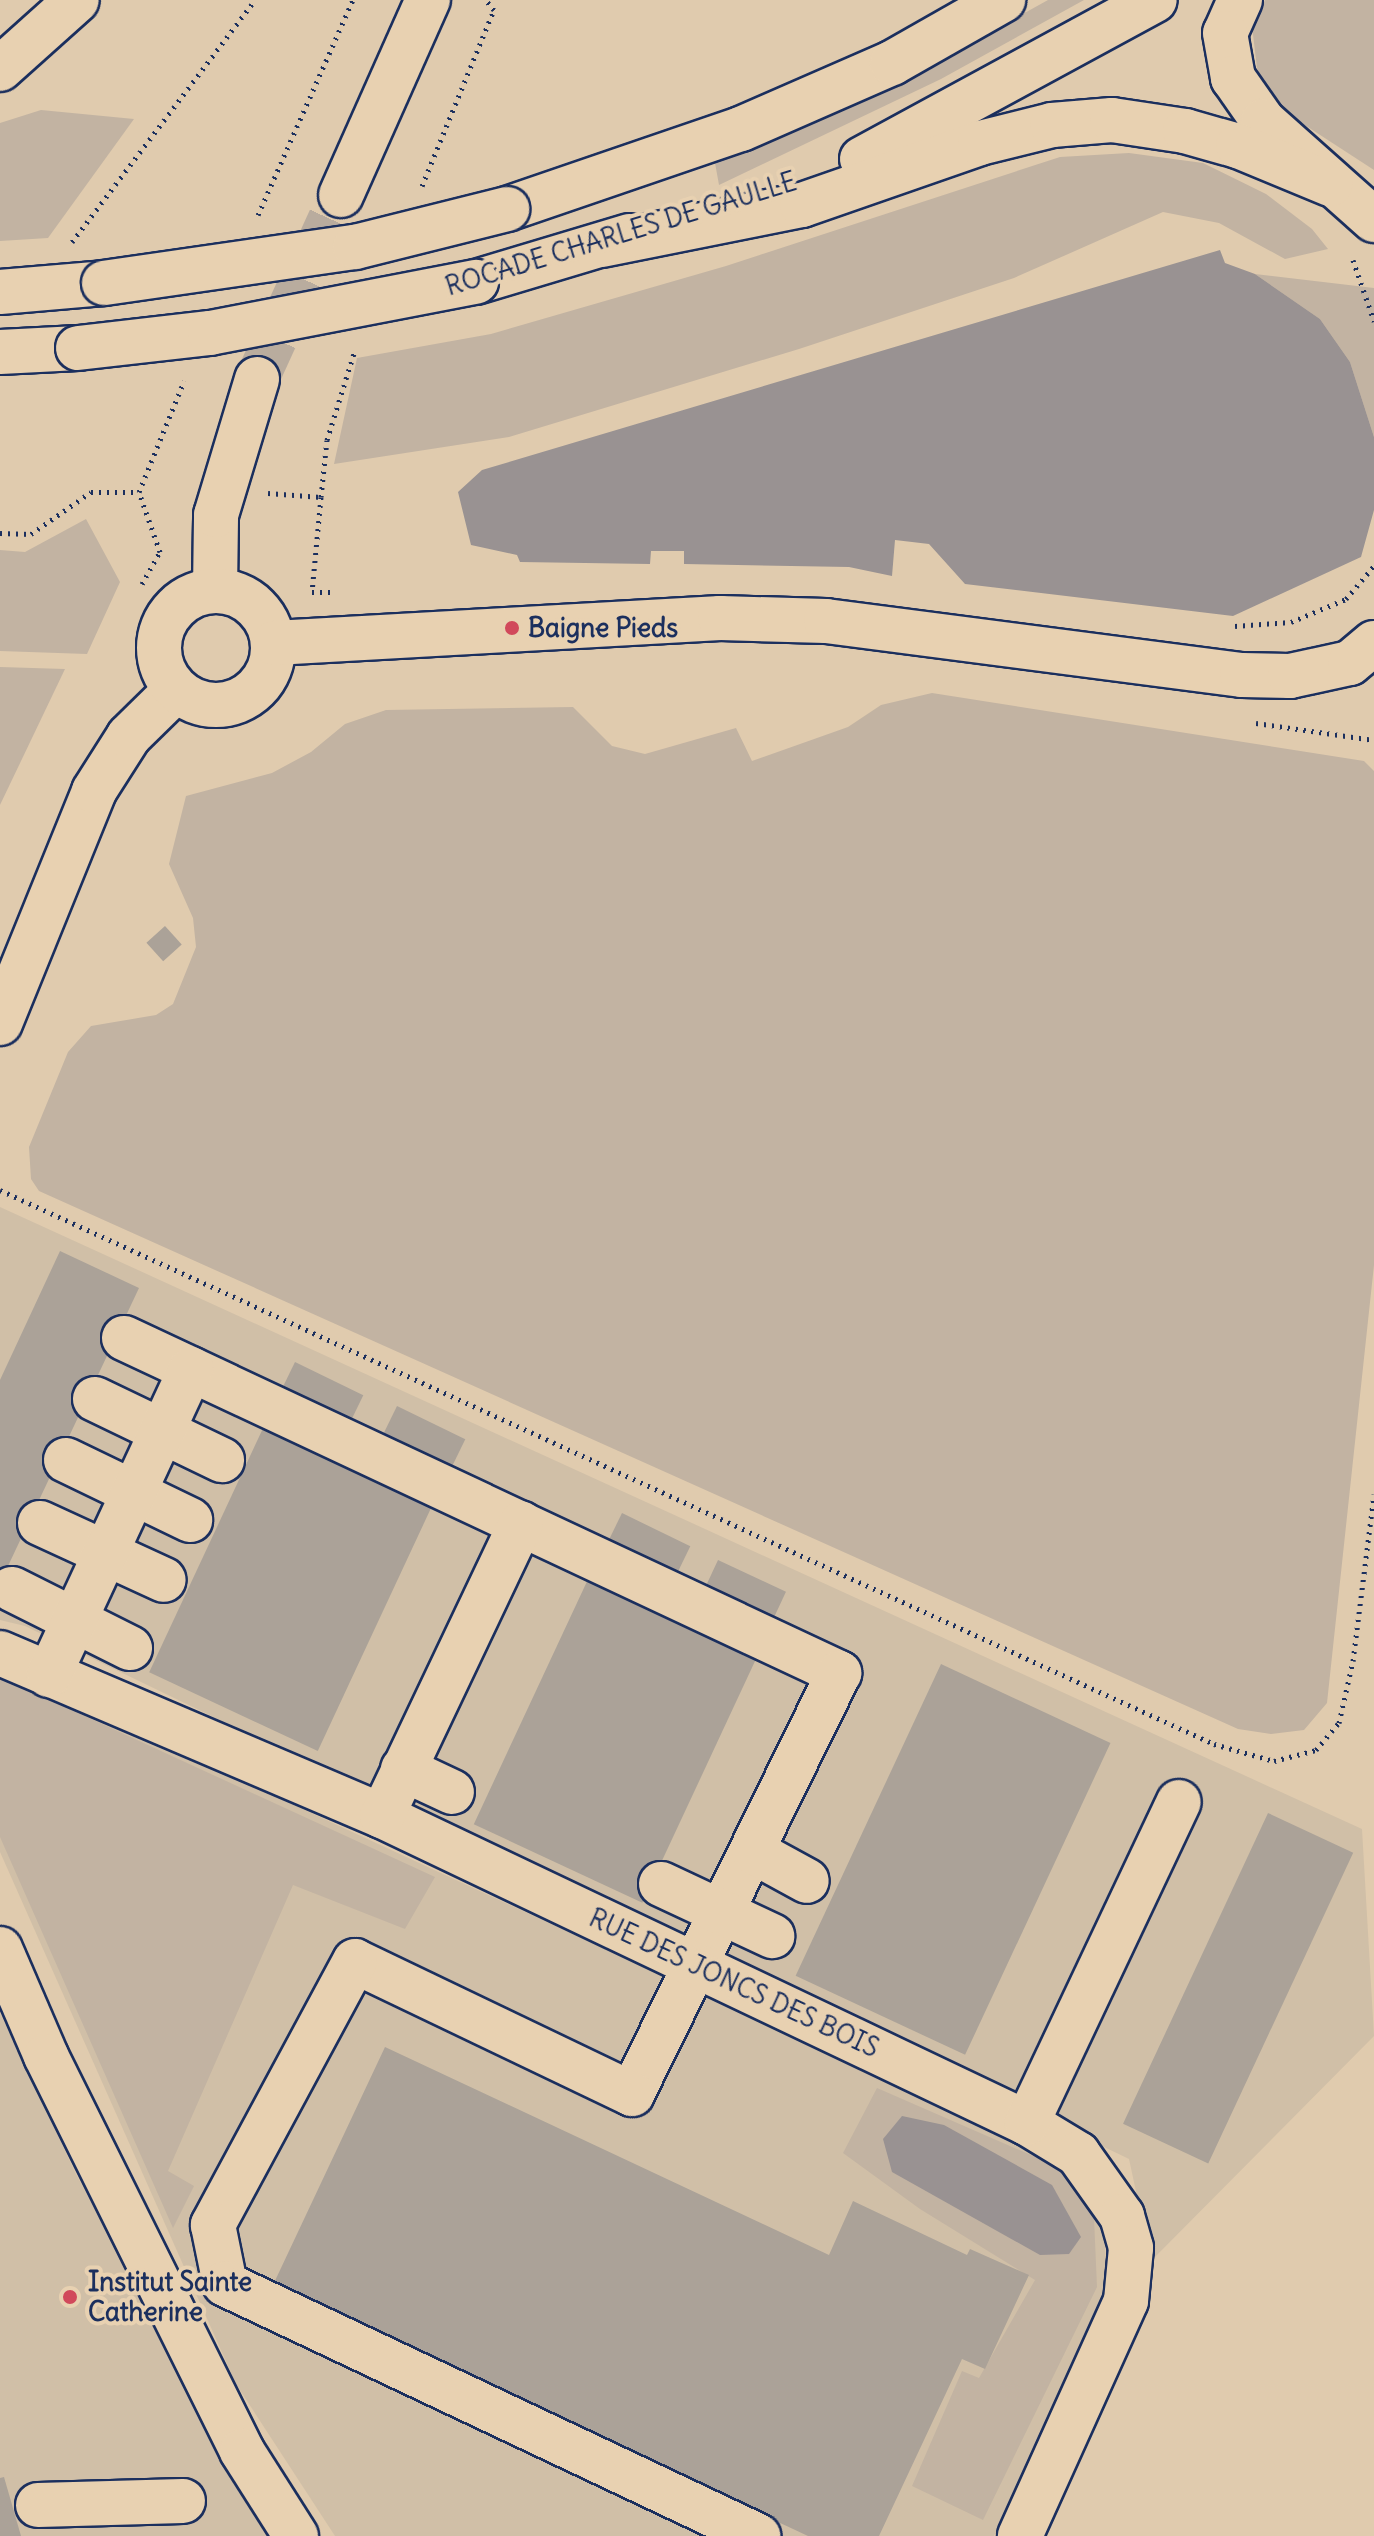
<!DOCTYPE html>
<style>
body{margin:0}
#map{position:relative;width:1374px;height:2536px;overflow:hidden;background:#e0cbae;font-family:Delius,sans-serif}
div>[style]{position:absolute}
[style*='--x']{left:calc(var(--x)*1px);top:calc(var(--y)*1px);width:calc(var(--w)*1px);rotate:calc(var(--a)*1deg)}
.built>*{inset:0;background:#d0bfa7}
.green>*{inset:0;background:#c2b3a2}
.water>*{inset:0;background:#999292}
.building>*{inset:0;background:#aba298;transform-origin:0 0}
.major-tunnel>*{height:44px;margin-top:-22px;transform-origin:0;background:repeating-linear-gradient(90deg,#b9ac9e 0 44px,transparent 0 66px)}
.path>*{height:5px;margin-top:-2.5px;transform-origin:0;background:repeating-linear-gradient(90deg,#1b2f5e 0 2px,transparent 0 8px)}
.roads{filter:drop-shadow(2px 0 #1b2f5e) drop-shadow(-2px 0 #1b2f5e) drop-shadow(0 2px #1b2f5e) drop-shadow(0 -2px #1b2f5e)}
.minor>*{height:44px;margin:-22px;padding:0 22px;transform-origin:22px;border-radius:22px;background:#e8d1b1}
.major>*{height:44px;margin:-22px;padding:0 22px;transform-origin:22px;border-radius:22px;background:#e8d1b1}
.major>.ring{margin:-22px;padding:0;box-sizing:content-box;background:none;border:44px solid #e8d1b1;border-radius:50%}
.bridges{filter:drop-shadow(2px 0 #1b2f5e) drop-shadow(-2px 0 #1b2f5e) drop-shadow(0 2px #1b2f5e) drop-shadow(0 -2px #1b2f5e)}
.major-bridge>*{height:44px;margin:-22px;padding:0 22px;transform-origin:22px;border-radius:22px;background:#e8d1b1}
.dots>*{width:22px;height:22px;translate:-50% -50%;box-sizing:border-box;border:4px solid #e8d1b1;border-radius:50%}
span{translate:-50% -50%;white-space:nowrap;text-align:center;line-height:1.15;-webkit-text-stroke:8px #e8d1b1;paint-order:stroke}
.street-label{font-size:26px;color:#1b2f5e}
.poi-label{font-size:26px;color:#1b2f5e;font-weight:700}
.left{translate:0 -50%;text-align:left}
</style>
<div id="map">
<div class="built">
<i style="clip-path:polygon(0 1207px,1362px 1829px,1374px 2036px,1151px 2261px,1129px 2159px,25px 1626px,0 1620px)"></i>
<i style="clip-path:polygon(0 1669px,1070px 2164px,1103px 2221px,1108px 2289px,994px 2536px,335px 2536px,236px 2384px,0 1852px)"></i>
<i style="clip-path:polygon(0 2013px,75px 2172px,206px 2422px,275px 2536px,0 2536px)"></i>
</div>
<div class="green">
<i style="clip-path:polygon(1048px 0,1084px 0,941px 79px,719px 185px,715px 163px,916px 73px)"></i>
<i style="clip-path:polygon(1265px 0,1374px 0,1374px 170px,1274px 105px,1257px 68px,1252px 26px)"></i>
<i style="clip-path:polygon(41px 110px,134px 119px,48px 238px,0 241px,0 123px)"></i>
<i style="clip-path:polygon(1129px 153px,1203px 163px,1266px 194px,1312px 229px,1328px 249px,1285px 259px,1219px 223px,1163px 212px,1014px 278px,799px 349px,509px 437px,334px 464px,357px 358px,491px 334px,726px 266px,1060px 157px)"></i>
<i style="clip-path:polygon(1255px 274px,1374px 288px,1374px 437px,1350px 362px,1320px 319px)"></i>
<i style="clip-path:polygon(86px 519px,120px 582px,87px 654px,0 651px,0 550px,25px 552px)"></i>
<i style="clip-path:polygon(0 667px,65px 669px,0 805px)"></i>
<i style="clip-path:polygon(932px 693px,1364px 761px,1374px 771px,1374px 1265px,1327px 1703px,1304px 1730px,1271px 1734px,1238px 1729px,39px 1191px,31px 1179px,29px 1147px,68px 1052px,91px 1026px,156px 1015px,173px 1004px,196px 947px,193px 918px,169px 864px,186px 796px,272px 773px,311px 752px,345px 724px,386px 710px,573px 707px,612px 746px,645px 754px,736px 728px,752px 761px,848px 727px,881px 705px)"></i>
<i style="clip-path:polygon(0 1677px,435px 1877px,405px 1929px,293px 1885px,168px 2171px,194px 2186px,173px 2228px,0 1837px)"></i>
<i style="clip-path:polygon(877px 2088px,1063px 2169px,1094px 2218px,1097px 2287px,983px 2520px,912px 2486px,962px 2371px,979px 2378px,1035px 2280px,920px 2209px,843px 2153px)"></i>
</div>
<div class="water">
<i style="clip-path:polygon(1220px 250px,1225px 263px,1255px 274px,1320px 319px,1350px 362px,1374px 437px,1374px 510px,1361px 557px,1233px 616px,965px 584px,929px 544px,895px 540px,892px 576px,849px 567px,684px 564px,684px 551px,651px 551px,650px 564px,520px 562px,517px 555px,471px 545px,458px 492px,482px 470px)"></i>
<i style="clip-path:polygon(902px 2116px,944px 2125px,1052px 2185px,1081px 2237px,1069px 2254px,1040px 2255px,892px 2172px,883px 2139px)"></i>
</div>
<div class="building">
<i style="left:165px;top:926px;width:25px;height:25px;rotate:48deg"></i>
<i style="clip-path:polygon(60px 1251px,139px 1288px,0 1583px,0 1380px)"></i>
<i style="left:295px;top:1362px;width:76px;height:43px;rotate:26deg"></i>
<i style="left:397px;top:1406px;width:76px;height:44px;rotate:26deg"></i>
<i style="left:265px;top:1424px;width:186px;height:274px;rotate:25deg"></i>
<i style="left:622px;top:1513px;width:76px;height:43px;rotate:26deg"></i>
<i style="left:718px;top:1560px;width:75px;height:43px;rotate:25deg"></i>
<i style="left:590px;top:1575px;width:186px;height:275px;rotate:25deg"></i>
<i style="left:941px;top:1664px;width:187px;height:344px;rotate:25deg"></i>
<i style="left:1268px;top:1813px;width:94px;height:343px;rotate:25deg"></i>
<i style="clip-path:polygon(385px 2047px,829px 2255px,853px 2201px,967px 2255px,970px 2249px,1029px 2275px,985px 2369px,962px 2359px,879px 2536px,808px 2536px,273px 2285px)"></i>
<i style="clip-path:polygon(4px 2477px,21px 2536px,0 2536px,0 2478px)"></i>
</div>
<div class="major-tunnel">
<i style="--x:257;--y:379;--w:202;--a:-65.5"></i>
</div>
<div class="path">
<i style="--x:422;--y:186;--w:190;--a:-67.8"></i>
<i style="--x:494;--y:10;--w:13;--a:-129"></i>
<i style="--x:258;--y:215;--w:235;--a:-66.2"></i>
<i style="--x:72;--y:242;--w:303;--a:-52.9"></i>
<i style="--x:1353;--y:260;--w:65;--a:71"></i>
<i style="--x:268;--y:493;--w:53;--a:4.3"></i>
<i style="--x:321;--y:497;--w:95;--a:95.4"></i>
<i style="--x:312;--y:592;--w:20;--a:0"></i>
<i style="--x:321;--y:497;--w:57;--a:-84"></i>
<i style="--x:327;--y:440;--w:94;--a:-72.7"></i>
<i style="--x:0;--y:533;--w:31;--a:2"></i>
<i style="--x:31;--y:534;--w:73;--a:-35"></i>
<i style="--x:91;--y:492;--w:48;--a:0"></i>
<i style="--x:142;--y:584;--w:37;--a:-61"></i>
<i style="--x:160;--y:552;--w:64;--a:-109.3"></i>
<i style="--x:139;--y:492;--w:120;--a:-67.9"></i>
<i style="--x:1235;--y:626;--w:56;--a:-4.1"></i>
<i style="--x:1291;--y:622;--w:60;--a:-22.7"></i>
<i style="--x:1346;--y:599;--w:43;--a:-49.7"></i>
<i style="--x:1256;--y:723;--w:119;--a:8.2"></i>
<i style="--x:0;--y:1190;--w:1334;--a:24.53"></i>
<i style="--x:1214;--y:1744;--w:62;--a:15.8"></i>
<i style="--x:1274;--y:1761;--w:43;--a:-14.7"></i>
<i style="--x:1316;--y:1750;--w:35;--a:-50"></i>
<i style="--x:1339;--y:1723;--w:64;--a:-77.3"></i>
<i style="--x:1353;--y:1661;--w:168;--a:-82.8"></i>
</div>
<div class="roads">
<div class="minor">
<i style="--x:0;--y:69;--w:103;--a:-41.9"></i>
<i style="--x:0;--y:1023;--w:250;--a:-67.9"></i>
<i style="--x:94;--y:791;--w:65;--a:-57.5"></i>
<i style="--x:129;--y:736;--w:66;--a:-44.4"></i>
<i style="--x:124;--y:1338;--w:790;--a:25.1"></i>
<i style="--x:839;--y:1673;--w:469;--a:116.2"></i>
<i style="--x:632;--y:2094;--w:307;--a:-154.4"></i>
<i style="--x:355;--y:1961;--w:300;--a:118.3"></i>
<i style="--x:213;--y:2225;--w:60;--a:78.5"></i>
<i style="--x:225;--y:2284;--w:590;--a:25.3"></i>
<i style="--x:95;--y:1399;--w:141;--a:25.7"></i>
<i style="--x:66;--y:1460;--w:138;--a:25.8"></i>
<i style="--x:40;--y:1523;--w:136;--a:24.7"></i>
<i style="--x:12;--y:1589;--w:132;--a:26.6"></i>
<i style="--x:0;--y:1653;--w:415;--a:23.1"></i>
<i style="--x:382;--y:1816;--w:714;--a:25.45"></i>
<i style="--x:1027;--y:2123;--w:60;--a:31.3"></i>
<i style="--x:1078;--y:2154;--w:76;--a:54.6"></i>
<i style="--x:1122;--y:2216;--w:33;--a:74"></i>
<i style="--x:1131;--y:2248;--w:53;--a:95.4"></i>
<i style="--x:1126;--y:2301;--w:258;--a:114.3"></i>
<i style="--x:49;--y:1675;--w:337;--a:-65.1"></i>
<i style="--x:403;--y:1769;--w:54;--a:25.1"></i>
<i style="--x:382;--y:1816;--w:324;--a:-64.6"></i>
<i style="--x:754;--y:1852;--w:60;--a:28.7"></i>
<i style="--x:661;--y:1884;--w:123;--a:25.1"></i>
<i style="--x:0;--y:1949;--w:116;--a:66.7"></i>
<i style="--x:46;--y:2056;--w:441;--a:63.6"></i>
<i style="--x:242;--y:2451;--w:101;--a:57.6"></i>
<i style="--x:1027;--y:2123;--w:355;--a:-64.7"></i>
<i style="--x:38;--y:2505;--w:145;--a:-1.6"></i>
</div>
<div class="major">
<i style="--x:1240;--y:0;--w:36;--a:114"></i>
<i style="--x:1225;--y:33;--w:46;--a:79.9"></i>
<i style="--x:1233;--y:78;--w:52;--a:55.1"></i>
<i style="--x:1263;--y:121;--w:149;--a:41.7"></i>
<i style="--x:862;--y:159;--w:333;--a:-28.5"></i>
<i style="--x:341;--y:195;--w:214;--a:-66"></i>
<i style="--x:507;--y:209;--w:247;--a:-18.9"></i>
<i style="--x:741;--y:129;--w:165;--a:-23.6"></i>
<i style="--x:892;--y:63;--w:128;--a:-29.6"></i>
<i style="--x:602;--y:245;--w:204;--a:-11.3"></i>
<i style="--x:802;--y:205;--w:188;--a:-19.2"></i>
<i style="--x:980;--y:143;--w:74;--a:-14"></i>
<i style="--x:1052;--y:125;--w:60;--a:-4.8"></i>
<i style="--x:1112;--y:120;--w:74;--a:8.6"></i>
<i style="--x:1185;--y:131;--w:55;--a:15.8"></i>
<i style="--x:1238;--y:146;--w:100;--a:22.4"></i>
<i style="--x:476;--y:282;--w:160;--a:-16.7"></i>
<i style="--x:0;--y:292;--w:104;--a:-4.9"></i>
<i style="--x:0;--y:352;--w:78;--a:-2.9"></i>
<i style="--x:215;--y:590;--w:75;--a:-89.2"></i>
<i style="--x:216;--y:515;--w:142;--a:-73.2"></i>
<i class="ring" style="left:159px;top:591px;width:70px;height:70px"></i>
<i style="--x:274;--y:643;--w:447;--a:-3.2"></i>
<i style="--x:720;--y:618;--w:106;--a:1.6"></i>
<i style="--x:826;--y:621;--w:419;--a:7.4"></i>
<i style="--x:1242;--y:675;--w:48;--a:1.2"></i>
<i style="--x:1290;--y:676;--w:61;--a:-12.2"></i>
<i style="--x:1350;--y:663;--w:31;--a:-40"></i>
</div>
</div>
<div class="bridges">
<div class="major-bridge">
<i style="--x:104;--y:283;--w:254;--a:-8.2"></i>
<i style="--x:355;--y:247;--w:157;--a:-14"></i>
<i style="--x:78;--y:348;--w:133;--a:-6.5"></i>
<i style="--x:210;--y:333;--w:271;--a:-10.9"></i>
</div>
</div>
<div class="dots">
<i style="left:512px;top:628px;background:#d1495b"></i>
<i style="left:70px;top:2297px;background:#d1495b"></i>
</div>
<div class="street-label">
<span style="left:621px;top:234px;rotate:-17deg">ROCADE CHARLES DE GAULLE</span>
<span style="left:734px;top:1983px;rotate:25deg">RUE DES JONCS DES BOIS</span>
</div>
<div class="poi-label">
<span class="left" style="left:528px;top:628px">Baigne Pieds</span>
<span class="left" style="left:88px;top:2297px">Institut Sainte<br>Catherine</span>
</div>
</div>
